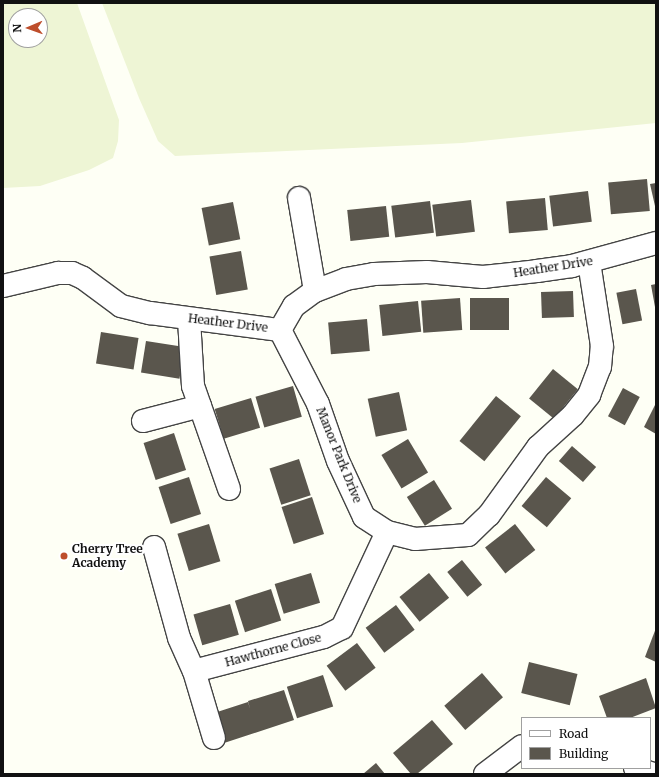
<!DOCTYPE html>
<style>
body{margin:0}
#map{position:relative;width:659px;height:777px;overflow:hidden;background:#fefff5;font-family:Merriweather,serif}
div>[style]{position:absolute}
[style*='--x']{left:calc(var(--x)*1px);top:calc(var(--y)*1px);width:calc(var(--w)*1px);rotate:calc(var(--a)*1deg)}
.farmland>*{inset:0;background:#eef5d5}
.building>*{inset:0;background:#5a564d;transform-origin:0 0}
.roads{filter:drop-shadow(1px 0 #444) drop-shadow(-1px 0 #444) drop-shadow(0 1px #444) drop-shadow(0 -1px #444)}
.minor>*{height:22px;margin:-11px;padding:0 11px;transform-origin:11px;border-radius:11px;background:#fff}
.dots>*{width:11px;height:11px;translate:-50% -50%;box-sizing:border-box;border:2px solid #fff;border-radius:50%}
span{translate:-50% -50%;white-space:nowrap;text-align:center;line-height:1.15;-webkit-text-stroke:4px #fff;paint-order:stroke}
.street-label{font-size:12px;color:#111}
.poi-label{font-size:12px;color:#111;font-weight:700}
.left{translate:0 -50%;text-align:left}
.frame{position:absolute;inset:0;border:4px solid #111;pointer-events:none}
.legend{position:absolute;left:521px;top:717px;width:130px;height:52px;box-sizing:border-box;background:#fff;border:1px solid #a0a0a0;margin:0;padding:5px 7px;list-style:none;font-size:12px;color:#111}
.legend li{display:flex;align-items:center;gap:8px;height:20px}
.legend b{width:20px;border:1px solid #a0a0a0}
.north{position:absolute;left:8px;top:8px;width:40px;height:40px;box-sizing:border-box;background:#fff;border:1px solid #a0a0a0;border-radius:50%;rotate:268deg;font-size:11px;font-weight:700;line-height:16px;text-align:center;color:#111}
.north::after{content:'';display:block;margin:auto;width:14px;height:18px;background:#be4e2c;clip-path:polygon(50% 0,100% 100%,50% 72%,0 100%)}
</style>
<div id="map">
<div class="farmland">
<i style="clip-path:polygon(evenodd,3px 3px,77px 3px,119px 120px,118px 141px,113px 158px,89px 170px,40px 186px,3px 188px,3px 3px,16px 16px,40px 16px,40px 40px,16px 40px,16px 16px)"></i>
<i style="clip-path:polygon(102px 3px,656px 3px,656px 123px,462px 143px,175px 156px,158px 141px,139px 98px)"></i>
</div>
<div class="building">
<i style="left:647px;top:179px;width:32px;height:39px;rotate:85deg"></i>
<i style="clip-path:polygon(656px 183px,656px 206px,655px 206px,650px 184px)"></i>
<i style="left:588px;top:191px;width:31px;height:39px;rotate:83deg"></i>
<i style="left:545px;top:198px;width:32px;height:39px;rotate:85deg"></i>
<i style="left:471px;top:200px;width:32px;height:39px;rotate:83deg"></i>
<i style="left:430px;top:201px;width:32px;height:39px;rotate:83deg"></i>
<i style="left:233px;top:202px;width:38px;height:32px;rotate:79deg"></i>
<i style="left:386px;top:206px;width:31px;height:39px;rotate:84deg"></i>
<i style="left:241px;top:251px;width:39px;height:32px;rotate:80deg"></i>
<i style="clip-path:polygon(656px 284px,656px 307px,655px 307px,651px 285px)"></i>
<i style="left:636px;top:289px;width:32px;height:20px;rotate:79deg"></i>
<i style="left:573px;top:291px;width:26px;height:32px;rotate:88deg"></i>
<i style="left:460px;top:298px;width:32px;height:39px;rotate:86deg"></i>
<i style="left:470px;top:298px;width:39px;height:32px"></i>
<i style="left:418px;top:301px;width:31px;height:39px;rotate:84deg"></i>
<i style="left:367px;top:319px;width:32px;height:39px;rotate:85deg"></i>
<i style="left:101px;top:332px;width:38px;height:32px;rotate:9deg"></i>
<i style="left:146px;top:341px;width:39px;height:32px;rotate:9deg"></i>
<i style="left:553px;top:369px;width:32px;height:38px;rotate:39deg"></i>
<i style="left:293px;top:386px;width:32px;height:39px;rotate:74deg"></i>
<i style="left:623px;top:388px;width:19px;height:32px;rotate:28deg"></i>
<i style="left:399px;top:392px;width:39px;height:32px;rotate:78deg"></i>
<i style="left:496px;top:396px;width:32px;height:58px;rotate:39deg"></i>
<i style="left:251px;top:398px;width:31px;height:38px;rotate:73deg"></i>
<i style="clip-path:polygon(656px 403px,656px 434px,644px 427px)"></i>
<i style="left:174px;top:433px;width:39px;height:32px;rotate:72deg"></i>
<i style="left:408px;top:439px;width:39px;height:31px;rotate:59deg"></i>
<i style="left:572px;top:446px;width:32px;height:20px;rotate:41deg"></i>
<i style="left:299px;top:459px;width:38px;height:31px;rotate:72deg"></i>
<i style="left:189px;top:477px;width:39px;height:32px;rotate:72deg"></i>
<i style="left:546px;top:477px;width:33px;height:38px;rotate:40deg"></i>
<i style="left:434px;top:480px;width:34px;height:32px;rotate:58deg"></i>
<i style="left:312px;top:497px;width:39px;height:32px;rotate:72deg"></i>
<i style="left:209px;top:524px;width:39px;height:33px;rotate:73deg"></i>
<i style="left:515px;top:524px;width:33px;height:38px;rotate:52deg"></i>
<i style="left:462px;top:560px;width:32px;height:19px;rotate:51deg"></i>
<i style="left:311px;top:573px;width:31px;height:38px;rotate:73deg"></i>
<i style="left:429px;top:573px;width:32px;height:38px;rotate:51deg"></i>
<i style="left:271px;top:589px;width:33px;height:38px;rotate:72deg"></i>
<i style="left:230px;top:604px;width:32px;height:38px;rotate:74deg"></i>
<i style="left:396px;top:605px;width:31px;height:38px;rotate:53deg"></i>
<i style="clip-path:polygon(656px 628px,656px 662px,645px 657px)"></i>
<i style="left:357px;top:643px;width:31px;height:38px;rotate:53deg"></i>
<i style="left:529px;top:662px;width:50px;height:32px;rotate:14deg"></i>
<i style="left:482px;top:673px;width:32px;height:50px;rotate:49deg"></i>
<i style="left:323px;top:675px;width:33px;height:38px;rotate:72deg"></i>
<i style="clip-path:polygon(646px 678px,656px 708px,630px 718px,607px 718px,599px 696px)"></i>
<i style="clip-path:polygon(284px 690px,294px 720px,221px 744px,211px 714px,248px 702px,250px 709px,248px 701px)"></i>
<i style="clip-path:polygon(432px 720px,453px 744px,417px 774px,411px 774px,393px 753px)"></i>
<i style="clip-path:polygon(376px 763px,385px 774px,363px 774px)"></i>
</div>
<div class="roads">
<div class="minor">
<i style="--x:299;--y:198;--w:94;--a:80.2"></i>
<i style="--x:3;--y:286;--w:57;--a:-13.3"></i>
<i style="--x:58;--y:273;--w:14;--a:0"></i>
<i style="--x:72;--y:273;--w:12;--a:24"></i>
<i style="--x:83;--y:278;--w:47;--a:36.4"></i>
<i style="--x:121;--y:306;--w:30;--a:14"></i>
<i style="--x:150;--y:313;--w:131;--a:7.5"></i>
<i style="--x:280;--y:330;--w:28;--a:-60"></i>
<i style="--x:294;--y:306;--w:26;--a:-36"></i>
<i style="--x:315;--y:291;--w:33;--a:-21"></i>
<i style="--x:346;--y:279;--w:28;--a:-10"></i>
<i style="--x:374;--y:274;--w:53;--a:-2.2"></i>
<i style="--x:427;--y:272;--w:56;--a:5.1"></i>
<i style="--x:483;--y:277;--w:54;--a:-6.3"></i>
<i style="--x:537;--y:271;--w:35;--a:-8"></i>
<i style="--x:572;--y:266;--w:87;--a:-15.3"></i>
<i style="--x:189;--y:319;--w:67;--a:86.6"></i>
<i style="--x:193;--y:386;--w:109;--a:70.7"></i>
<i style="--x:280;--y:330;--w:83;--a:62.8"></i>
<i style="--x:318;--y:404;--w:60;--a:70.7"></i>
<i style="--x:338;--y:461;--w:62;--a:65.1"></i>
<i style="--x:364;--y:517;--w:27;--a:33"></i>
<i style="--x:387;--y:532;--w:29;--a:14"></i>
<i style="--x:415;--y:539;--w:53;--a:-4.3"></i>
<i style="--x:468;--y:535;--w:29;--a:-44"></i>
<i style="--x:489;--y:515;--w:84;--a:-54.2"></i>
<i style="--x:538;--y:447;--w:47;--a:-42.4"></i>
<i style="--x:573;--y:415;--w:26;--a:-51"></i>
<i style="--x:589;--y:395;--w:30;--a:-69"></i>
<i style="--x:600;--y:367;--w:21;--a:-85"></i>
<i style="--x:602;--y:346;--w:85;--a:-98.8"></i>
<i style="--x:143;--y:421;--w:59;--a:-14.7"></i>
<i style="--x:154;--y:547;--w:94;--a:74.6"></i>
<i style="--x:179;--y:638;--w:36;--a:66"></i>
<i style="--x:194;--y:671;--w:134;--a:-14.7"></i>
<i style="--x:324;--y:637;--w:20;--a:-27"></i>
<i style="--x:342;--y:628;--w:106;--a:-64.9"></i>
<i style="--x:194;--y:671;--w:70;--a:73.4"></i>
<i style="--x:635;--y:768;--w:20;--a:18"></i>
<i style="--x:485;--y:774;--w:46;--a:-37.1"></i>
</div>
</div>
<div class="dots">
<i style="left:64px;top:556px;background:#be4e2c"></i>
</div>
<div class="street-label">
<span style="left:553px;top:267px;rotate:-9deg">Heather Drive</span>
<span style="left:228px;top:323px;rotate:7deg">Heather Drive</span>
<span style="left:339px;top:455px;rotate:68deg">Manor Park Drive</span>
<span style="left:273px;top:650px;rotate:-15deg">Hawthorne Close</span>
</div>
<div class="poi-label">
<span class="left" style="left:72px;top:556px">Cherry Tree<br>Academy</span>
</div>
<div class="frame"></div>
<ul class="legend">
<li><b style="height:5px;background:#fff"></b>Road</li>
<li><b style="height:11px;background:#5a564d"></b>Building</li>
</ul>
<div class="north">N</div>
</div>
